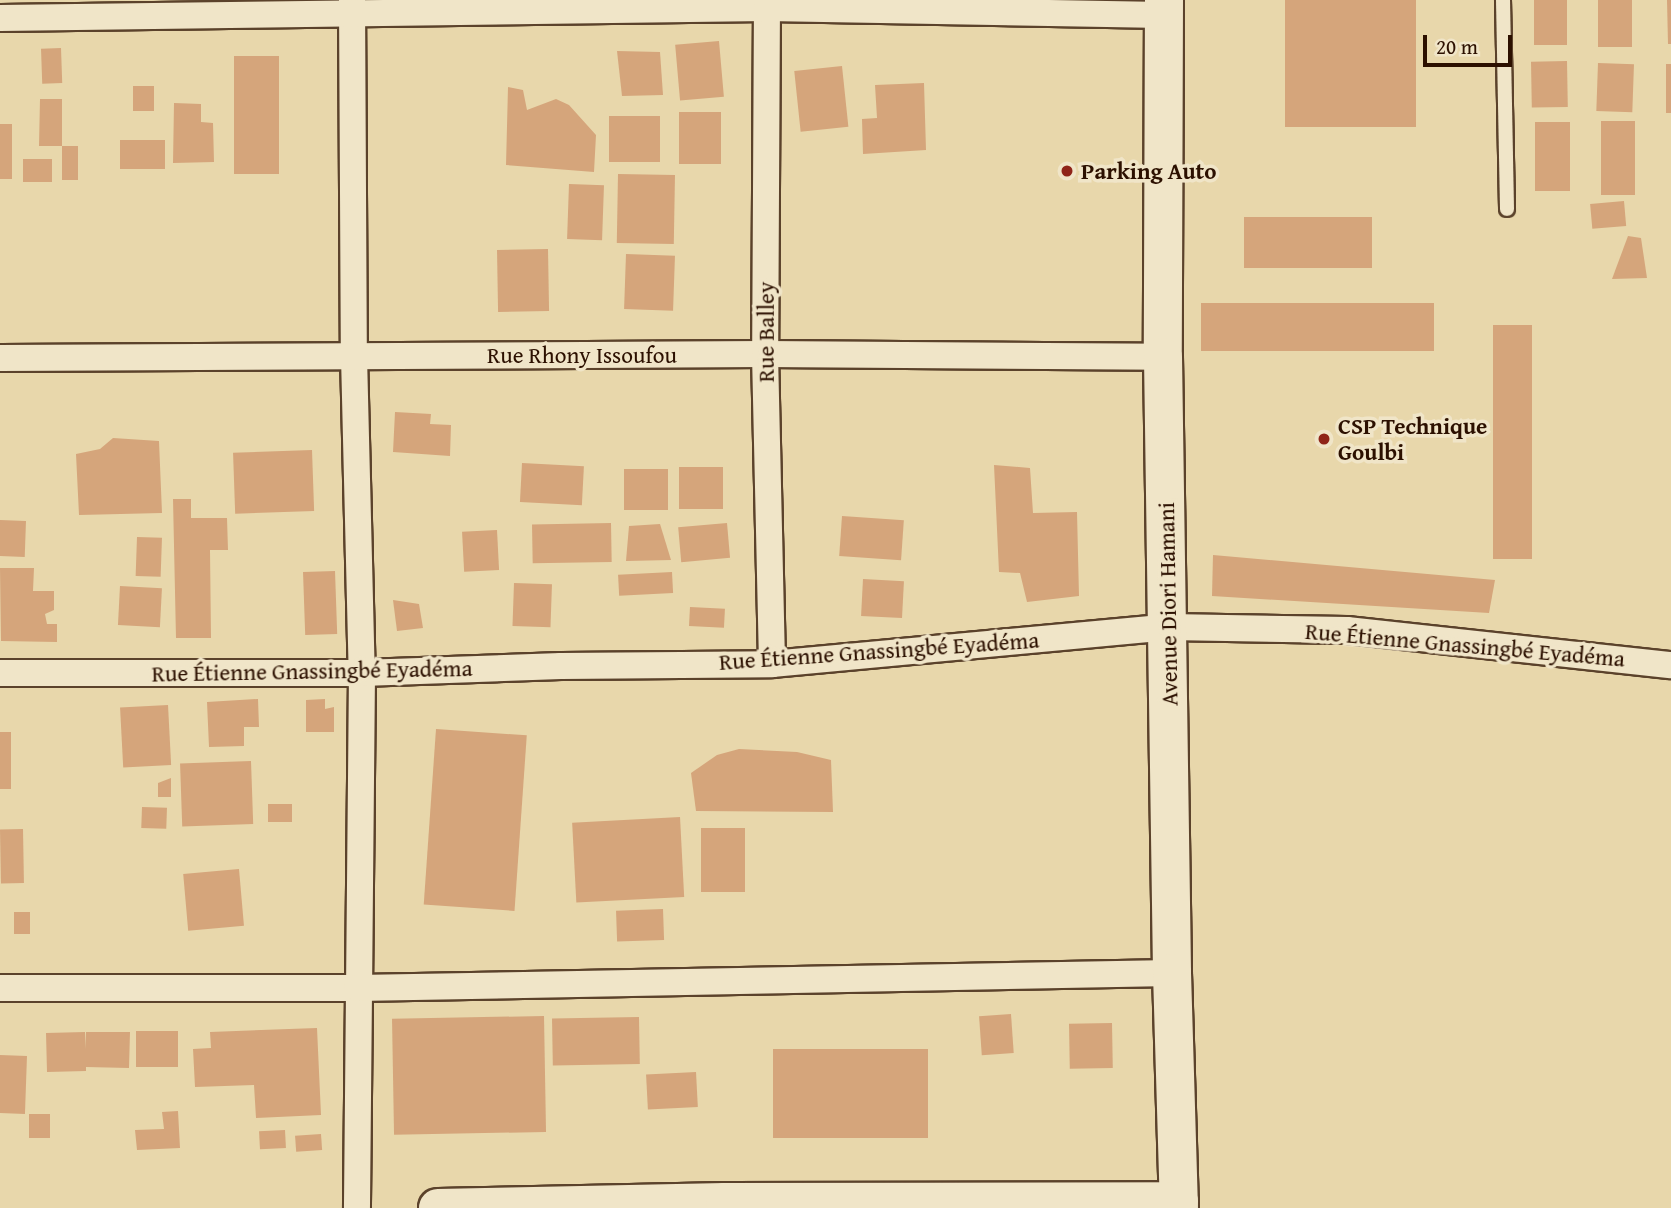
<!DOCTYPE html>
<meta charset="utf-8">
<style>
body{margin:0}
#map{position:relative;width:1671px;height:1208px;overflow:hidden;background:#e8d7ab;font-family:"Gentium Book Plus",serif}
div>[style]{position:absolute}
[style*='--x']{left:calc(var(--x)*1px);top:calc(var(--y)*1px);width:calc(var(--w)*1px);rotate:calc(var(--a)*1deg)}
.building>*{inset:0;background:#d5a57b;transform-origin:0 0}
.roads{filter:drop-shadow(2px 0 #5b422b) drop-shadow(-2px 0 #5b422b) drop-shadow(0 2px #5b422b) drop-shadow(0 -2px #5b422b)}
.service>*{height:14px;margin:-7px;padding:0 7px;transform-origin:7px;border-radius:7px;background:#f0e5c8}
.minor>*{height:26px;margin:-13px;padding:0 13px;transform-origin:13px;border-radius:13px;background:#f0e5c8}
.secondary>*{height:38px;margin:-19px;padding:0 19px;transform-origin:19px;border-radius:19px;background:#f0e5c8}
.dots>*{width:19px;height:19px;translate:-50% -50%;box-sizing:border-box;border:4px solid #f0e5c8;border-radius:50%}
span{translate:-50% -50%;white-space:nowrap;text-align:center;line-height:1.15;-webkit-text-stroke:7px #f0e5c8;paint-order:stroke}
.poi-label{font-size:23px;color:#2c1000;font-weight:700}
.left{translate:0 -50%;text-align:left}
.street-label{font-size:23px;color:#2c1000}
.scale{position:absolute;left:1423px;top:35px;width:89px;height:32px;box-sizing:border-box;border:4px solid #2c1000;border-top:0;padding-left:9px;font-size:21px;line-height:24px;white-space:nowrap;color:#2c1000;-webkit-text-stroke:5px #f0e5c8;paint-order:stroke}
</style>
<div id="map">
<div class="building">
<i style="left:1285px;top:0;width:131px;height:127px"></i>
<i style="left:1534px;top:0;width:33px;height:45px"></i>
<i style="left:1598px;top:0;width:34px;height:47px"></i>
<i style="clip-path:polygon(1667px 0,1671px 0,1671px 44px,1668px 44px)"></i>
<i style="left:719px;top:41px;width:56px;height:44px;rotate:85deg"></i>
<i style="left:61px;top:48px;width:35px;height:20px;rotate:88deg"></i>
<i style="clip-path:polygon(617px 51px,660px 52px,663px 95px,622px 96px)"></i>
<i style="left:234px;top:56px;width:45px;height:118px"></i>
<i style="left:1567px;top:61px;width:46px;height:36px;rotate:89deg"></i>
<i style="left:1598px;top:63px;width:36px;height:48px;rotate:2deg"></i>
<i style="left:1666px;top:64px;width:5px;height:49px"></i>
<i style="left:842px;top:66px;width:61px;height:48px;rotate:84deg"></i>
<i style="clip-path:polygon(924px 83px,926px 150px,863px 154px,862px 119px,877px 118px,875px 85px)"></i>
<i style="left:154px;top:86px;width:25px;height:21px;rotate:90deg"></i>
<i style="clip-path:polygon(508px 87px,523px 90px,527px 110px,556px 99px,569px 105px,596px 135px,594px 172px,506px 165px)"></i>
<i style="clip-path:polygon(40px 99px,62px 99px,62px 146px,78px 146px,78px 180px,62px 180px,62px 146px,39px 146px)"></i>
<i style="clip-path:polygon(174px 103px,201px 104px,201px 122px,213px 123px,214px 162px,173px 163px)"></i>
<i style="left:679px;top:112px;width:42px;height:52px"></i>
<i style="left:609px;top:116px;width:51px;height:46px"></i>
<i style="left:1601px;top:121px;width:34px;height:74px"></i>
<i style="left:1535px;top:122px;width:35px;height:69px"></i>
<i style="left:0;top:124px;width:12px;height:55px"></i>
<i style="left:165px;top:140px;width:29px;height:45px;rotate:90deg"></i>
<i style="left:23px;top:159px;width:29px;height:23px"></i>
<i style="left:618px;top:174px;width:57px;height:69px;rotate:1deg"></i>
<i style="left:569px;top:184px;width:35px;height:55px;rotate:2deg"></i>
<i style="left:1624px;top:201px;width:25px;height:34px;rotate:85deg"></i>
<i style="left:1372px;top:217px;width:51px;height:128px;rotate:90deg"></i>
<i style="clip-path:polygon(1628px 236px,1641px 238px,1647px 278px,1612px 279px)"></i>
<i style="left:548px;top:249px;width:62px;height:51px;rotate:89deg"></i>
<i style="left:626px;top:254px;width:49px;height:55px;rotate:2deg"></i>
<i style="left:1201px;top:303px;width:233px;height:48px"></i>
<i style="left:1532px;top:325px;width:234px;height:39px;rotate:90deg"></i>
<i style="clip-path:polygon(395px 412px,431px 414px,430px 424px,451px 425px,450px 456px,393px 452px)"></i>
<i style="clip-path:polygon(113px 438px,159px 441px,162px 513px,79px 515px,76px 454px,100px 449px)"></i>
<i style="left:312px;top:450px;width:61px;height:79px;rotate:88deg"></i>
<i style="left:522px;top:463px;width:62px;height:39px;rotate:3deg"></i>
<i style="clip-path:polygon(994px 465px,1030px 468px,1033px 513px,1077px 512px,1079px 596px,1027px 602px,1020px 573px,999px 572px)"></i>
<i style="left:679px;top:467px;width:44px;height:42px"></i>
<i style="left:624px;top:469px;width:44px;height:41px"></i>
<i style="clip-path:polygon(173px 499px,191px 499px,191px 518px,227px 518px,228px 550px,210px 550px,211px 638px,176px 638px)"></i>
<i style="left:842px;top:516px;width:62px;height:40px;rotate:4deg"></i>
<i style="left:0;top:520px;width:26px;height:36px;rotate:2deg"></i>
<i style="left:611px;top:523px;width:39px;height:79px;rotate:89deg"></i>
<i style="left:727px;top:523px;width:35px;height:49px;rotate:85deg"></i>
<i style="clip-path:polygon(660px 524px,671px 560px,626px 561px,629px 526px)"></i>
<i style="left:497px;top:530px;width:40px;height:35px;rotate:87deg"></i>
<i style="left:137px;top:537px;width:25px;height:39px;rotate:2deg"></i>
<i style="clip-path:polygon(1213px 555px,1495px 580px,1489px 613px,1212px 596px)"></i>
<i style="clip-path:polygon(0 568px,34px 568px,33px 591px,54px 591px,54px 610px,45px 614px,47px 624px,57px 624px,57px 642px,1px 641px)"></i>
<i style="left:335px;top:571px;width:63px;height:32px;rotate:88deg"></i>
<i style="left:672px;top:572px;width:21px;height:54px;rotate:87deg"></i>
<i style="left:863px;top:579px;width:41px;height:37px;rotate:3deg"></i>
<i style="left:514px;top:583px;width:38px;height:43px;rotate:2deg"></i>
<i style="left:120px;top:586px;width:42px;height:39px;rotate:3deg"></i>
<i style="clip-path:polygon(393px 600px,419px 604px,423px 628px,397px 631px)"></i>
<i style="left:690px;top:607px;width:35px;height:19px;rotate:3deg"></i>
<i style="clip-path:polygon(258px 699px,259px 727px,244px 727px,244px 746px,209px 747px,207px 702px)"></i>
<i style="clip-path:polygon(325px 699px,325px 709px,334px 707px,334px 732px,306px 732px,306px 700px)"></i>
<i style="left:168px;top:705px;width:60px;height:48px;rotate:87deg"></i>
<i style="left:436px;top:729px;width:91px;height:176px;rotate:4deg"></i>
<i style="left:0;top:732px;width:11px;height:57px"></i>
<i style="clip-path:polygon(739px 749px,797px 752px,831px 760px,833px 812px,696px 811px,691px 773px,717px 755px)"></i>
<i style="left:251px;top:761px;width:63px;height:71px;rotate:88deg"></i>
<i style="clip-path:polygon(171px 778px,171px 797px,158px 797px,158px 783px)"></i>
<i style="left:268px;top:804px;width:24px;height:18px"></i>
<i style="left:142px;top:807px;width:25px;height:21px;rotate:2deg"></i>
<i style="left:680px;top:817px;width:80px;height:108px;rotate:87deg"></i>
<i style="left:701px;top:828px;width:44px;height:64px"></i>
<i style="left:23px;top:829px;width:54px;height:23px;rotate:89deg"></i>
<i style="left:239px;top:869px;width:57px;height:56px;rotate:85deg"></i>
<i style="left:663px;top:909px;width:31px;height:47px;rotate:88deg"></i>
<i style="left:14px;top:912px;width:16px;height:22px"></i>
<i style="left:1011px;top:1014px;width:39px;height:32px;rotate:86deg"></i>
<i style="left:544px;top:1016px;width:116px;height:152px;rotate:89deg"></i>
<i style="left:639px;top:1017px;width:47px;height:87px;rotate:89deg"></i>
<i style="left:1112px;top:1023px;width:45px;height:43px;rotate:89deg"></i>
<i style="clip-path:polygon(317px 1028px,321px 1115px,256px 1118px,254px 1085px,195px 1087px,193px 1049px,211px 1048px,210px 1032px)"></i>
<i style="left:136px;top:1031px;width:42px;height:36px"></i>
<i style="clip-path:polygon(85px 1032px,85px 1049px,86px 1032px,130px 1032px,129px 1068px,86px 1067px,86px 1071px,47px 1072px,46px 1033px)"></i>
<i style="left:773px;top:1049px;width:155px;height:89px"></i>
<i style="left:0;top:1055px;width:27px;height:58px;rotate:2deg"></i>
<i style="left:696px;top:1072px;width:35px;height:50px;rotate:87deg"></i>
<i style="clip-path:polygon(178px 1111px,180px 1148px,137px 1150px,135px 1130px,164px 1129px,162px 1112px)"></i>
<i style="left:29px;top:1114px;width:21px;height:24px"></i>
<i style="left:285px;top:1130px;width:18px;height:26px;rotate:87deg"></i>
<i style="left:321px;top:1134px;width:16px;height:26px;rotate:86deg"></i>
</div>
<div class="roads">
<div class="service">
<i style="--x:1503;--y:0;--w:209;--a:88.9"></i>
</div>
<div class="minor">
<i style="--x:352;--y:0;--w:356;--a:89.7"></i>
<i style="--x:354;--y:356;--w:317;--a:88.6"></i>
<i style="--x:362;--y:673;--w:535;--a:90.54"></i>
<i style="--x:767;--y:0;--w:354;--a:90.3"></i>
<i style="--x:765;--y:354;--w:310;--a:88.7"></i>
<i style="--x:0;--y:18;--w:767;--a:-0.75"></i>
<i style="--x:767;--y:8;--w:397;--a:1"></i>
<i style="--x:0;--y:358;--w:765;--a:-0.3"></i>
<i style="--x:765;--y:354;--w:398;--a:0.4"></i>
<i style="--x:0;--y:673;--w:362;--a:0"></i>
<i style="--x:362;--y:673;--w:199;--a:-2"></i>
<i style="--x:561;--y:666;--w:211;--a:-0.5"></i>
<i style="--x:772;--y:664;--w:399;--a:-5.3"></i>
<i style="--x:1169;--y:627;--w:178;--a:1"></i>
<i style="--x:1347;--y:630;--w:326;--a:6.2"></i>
<i style="--x:0;--y:988;--w:357;--a:0"></i>
<i style="--x:357;--y:988;--w:815;--a:-1.05"></i>
</div>
<div class="secondary">
<i style="--x:1164;--y:0;--w:357;--a:90.2"></i>
<i style="--x:1163;--y:357;--w:616;--a:89.16"></i>
<i style="--x:1172;--y:973;--w:235;--a:88.3"></i>
<i style="--x:438;--y:1208;--w:287;--a:-1.2"></i>
<i style="--x:725;--y:1202;--w:454;--a:-0.1"></i>
</div>
</div>
<div class="dots">
<i style="left:1067px;top:171px;background:#8f2418"></i>
<i style="left:1324px;top:439px;background:#8f2418"></i>
</div>
<div class="poi-label">
<span class="left" style="left:1081px;top:171px">Parking Auto</span>
<span class="left" style="left:1338px;top:439px">CSP Technique<br>Goulbi</span>
</div>
<div class="street-label">
<span style="left:766px;top:332px;rotate:-90deg">Rue Balley</span>
<span style="left:582px;top:355px">Rue Rhony Issoufou</span>
<span style="left:1168px;top:604px;rotate:-91deg">Avenue Diori Hamani</span>
<span style="left:1465px;top:645px;rotate:5deg">Rue Étienne Gnassingbé Eyadéma</span>
<span style="left:879px;top:651px;rotate:-4deg">Rue Étienne Gnassingbé Eyadéma</span>
<span style="left:312px;top:671px;rotate:-1deg">Rue Étienne Gnassingbé Eyadéma</span>
</div>
<div class="scale">20 m</div>
</div>
